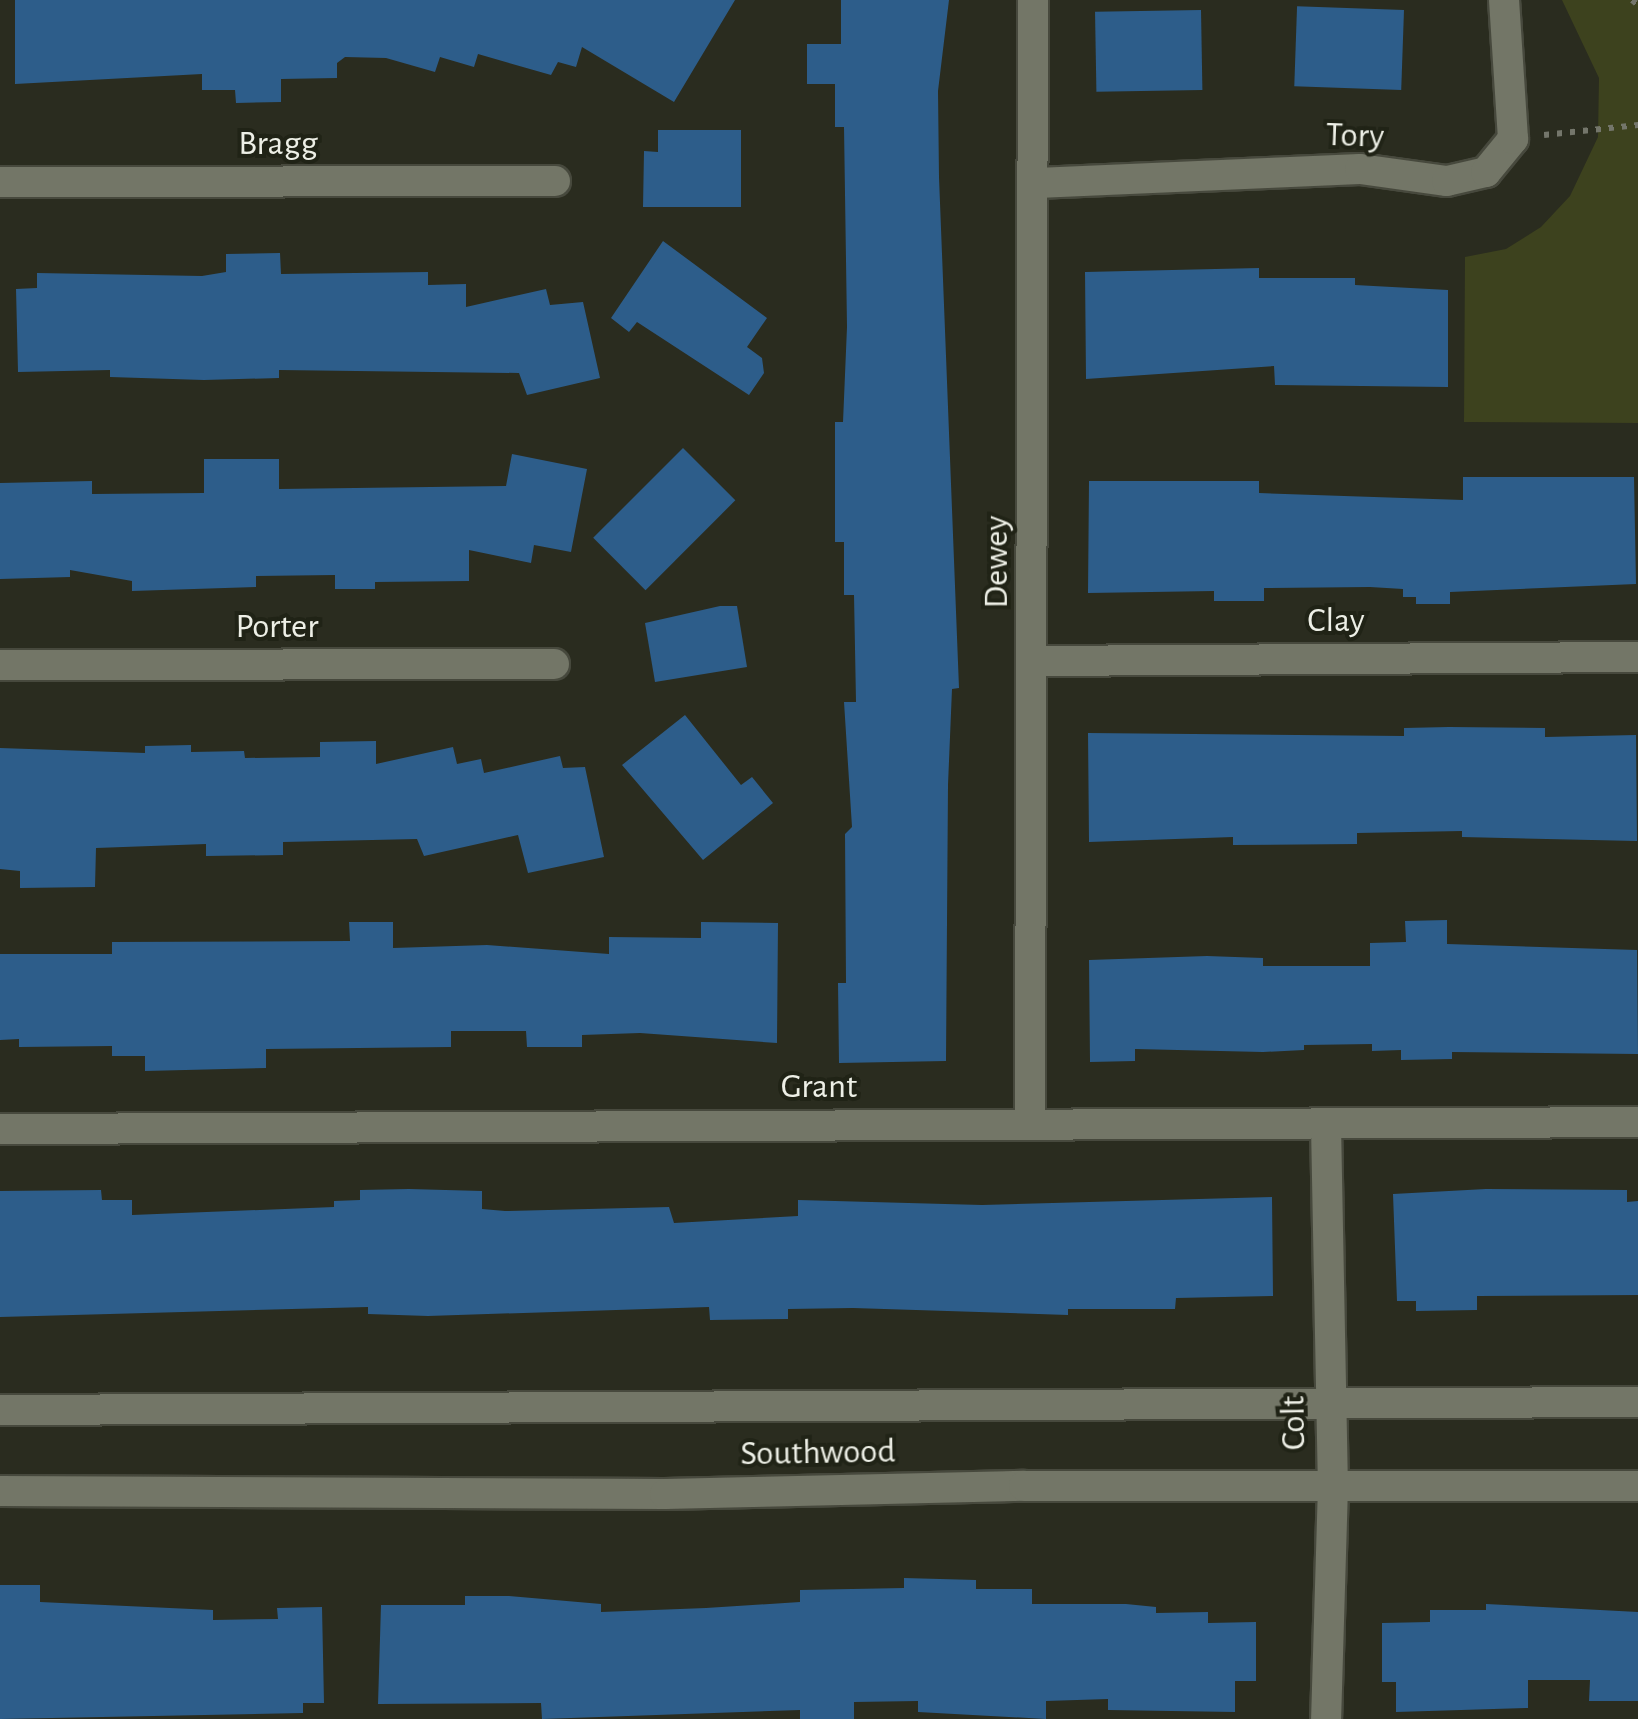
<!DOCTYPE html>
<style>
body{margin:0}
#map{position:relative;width:1638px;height:1719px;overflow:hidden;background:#2a2c1f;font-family:"Alegreya Sans",sans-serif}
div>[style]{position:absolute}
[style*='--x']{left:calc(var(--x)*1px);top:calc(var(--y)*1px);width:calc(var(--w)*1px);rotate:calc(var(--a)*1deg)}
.green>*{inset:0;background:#3d421e}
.building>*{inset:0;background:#2d5d8a;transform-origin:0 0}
.path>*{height:6px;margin-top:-3px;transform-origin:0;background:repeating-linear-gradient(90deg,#74766b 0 5px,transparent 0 13px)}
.roads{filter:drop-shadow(2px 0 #47493d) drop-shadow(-2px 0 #47493d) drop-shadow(0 2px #47493d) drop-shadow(0 -2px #47493d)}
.minor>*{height:30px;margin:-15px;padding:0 15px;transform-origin:15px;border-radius:15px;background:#737667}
span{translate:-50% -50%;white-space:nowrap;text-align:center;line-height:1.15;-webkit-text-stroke:8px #202316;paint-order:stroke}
.street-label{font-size:35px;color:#edefe6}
</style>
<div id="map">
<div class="green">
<i style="clip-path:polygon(1562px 0,1638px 0,1638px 423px,1464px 422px,1465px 257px,1506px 249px,1541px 227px,1570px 196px,1598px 137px,1599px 78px)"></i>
</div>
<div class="building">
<i style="clip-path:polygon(15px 0,735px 0,674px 102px,582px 47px,576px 67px,558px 62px,551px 75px,478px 54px,474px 67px,440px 57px,435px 72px,386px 58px,345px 57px,337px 63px,337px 78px,281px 79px,281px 102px,236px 103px,235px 90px,202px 90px,202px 74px,15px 84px)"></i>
<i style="clip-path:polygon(841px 0,949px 0,938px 91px,939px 177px,959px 688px,952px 689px,948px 785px,946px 1061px,839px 1063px,838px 983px,846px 983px,845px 834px,852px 827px,844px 702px,856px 702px,854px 595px,844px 595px,844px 542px,835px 542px,835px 422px,843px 422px,847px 327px,844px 127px,835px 127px,835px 84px,807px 84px,807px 44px,841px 44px)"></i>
<i style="left:1201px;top:10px;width:80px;height:106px;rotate:89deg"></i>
<i style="left:1404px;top:10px;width:80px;height:107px;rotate:92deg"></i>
<i style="clip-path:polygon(658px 130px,741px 130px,741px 207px,643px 207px,644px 151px,658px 152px)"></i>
<i style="clip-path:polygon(663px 241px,767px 318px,747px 347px,762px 358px,764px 373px,749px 395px,637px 322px,629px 332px,611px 318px)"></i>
<i style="clip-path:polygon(280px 253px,281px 274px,428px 272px,428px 285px,466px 284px,466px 307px,546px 289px,550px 305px,583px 302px,600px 378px,527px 395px,519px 373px,279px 370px,279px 378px,204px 380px,110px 377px,110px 370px,18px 372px,16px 289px,37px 288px,37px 273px,202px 276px,226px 272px,226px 254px)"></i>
<i style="clip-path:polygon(1259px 268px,1259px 278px,1355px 278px,1355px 285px,1448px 290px,1448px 387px,1275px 385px,1274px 366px,1086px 379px,1085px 272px)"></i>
<i style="left:683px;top:448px;width:74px;height:127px;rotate:45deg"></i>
<i style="clip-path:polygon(512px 454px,587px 469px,571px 552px,534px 545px,531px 563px,469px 550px,469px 581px,375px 582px,375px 589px,335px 589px,335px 575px,256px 576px,256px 587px,132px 591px,132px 581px,70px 570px,70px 577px,0 579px,0 483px,92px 481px,92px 494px,204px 493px,204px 459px,279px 459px,279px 489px,506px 486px)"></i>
<i style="clip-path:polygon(1463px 477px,1634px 477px,1636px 584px,1450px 592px,1450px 604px,1416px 604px,1416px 597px,1403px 597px,1403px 589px,1370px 587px,1264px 588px,1264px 601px,1214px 601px,1214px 591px,1088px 593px,1089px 481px,1259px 481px,1259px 493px,1463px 500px)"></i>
<i style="clip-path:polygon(720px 606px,737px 606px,747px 667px,655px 682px,645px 623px)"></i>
<i style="clip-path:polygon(685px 715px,741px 785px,752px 777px,773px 803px,703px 860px,622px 765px)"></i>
<i style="clip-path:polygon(1449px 727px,1545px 728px,1545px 737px,1636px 735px,1637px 841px,1462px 837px,1462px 831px,1357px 833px,1357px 844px,1233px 845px,1233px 837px,1089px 842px,1088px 733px,1404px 736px,1404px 728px)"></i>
<i style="clip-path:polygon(376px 741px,376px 764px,453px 747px,457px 764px,481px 759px,484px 773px,560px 756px,563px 768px,585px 767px,604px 857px,528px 873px,518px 835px,424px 856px,417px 839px,283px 842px,283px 855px,206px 856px,206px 844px,96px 848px,95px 887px,20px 888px,20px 871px,0 869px,0 748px,145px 753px,145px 746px,191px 745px,191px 752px,244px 751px,245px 758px,320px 757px,320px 742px)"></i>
<i style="clip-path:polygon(1447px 920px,1447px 944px,1637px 950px,1638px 1054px,1452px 1052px,1452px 1059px,1401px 1060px,1401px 1050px,1372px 1051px,1372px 1044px,1304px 1045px,1304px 1050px,1263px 1052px,1135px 1049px,1135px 1061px,1090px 1062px,1089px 960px,1207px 956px,1263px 958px,1263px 966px,1370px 966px,1370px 943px,1406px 942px,1405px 921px)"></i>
<i style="clip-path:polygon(349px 922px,393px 922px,393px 948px,487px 945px,609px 954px,609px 937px,701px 938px,701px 922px,778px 923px,777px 1043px,640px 1033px,582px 1035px,582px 1047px,527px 1047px,526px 1031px,451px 1031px,451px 1047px,266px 1049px,266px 1068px,145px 1071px,145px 1056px,112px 1056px,112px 1046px,19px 1047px,19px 1039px,0 1040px,0 954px,112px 954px,112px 942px,350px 941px)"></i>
<i style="clip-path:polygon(1486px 1189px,1627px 1190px,1627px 1202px,1638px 1201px,1638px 1295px,1477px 1296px,1477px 1310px,1416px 1311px,1416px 1301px,1397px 1301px,1393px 1194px)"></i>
<i style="clip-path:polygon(101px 1190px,102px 1200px,132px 1200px,132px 1215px,334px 1207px,334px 1201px,360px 1200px,360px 1190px,409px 1189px,482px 1191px,482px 1209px,505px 1211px,669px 1207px,674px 1223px,798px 1216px,798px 1200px,982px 1205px,1272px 1197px,1273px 1296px,1176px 1298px,1175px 1309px,1068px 1309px,1068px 1315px,853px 1308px,788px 1309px,788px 1319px,710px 1320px,709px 1307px,428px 1316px,368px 1314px,368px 1307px,0 1317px,0 1191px)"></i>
<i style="clip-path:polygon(904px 1578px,976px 1580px,976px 1589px,1032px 1589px,1032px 1604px,1126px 1604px,1156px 1607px,1156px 1613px,1208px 1612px,1208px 1623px,1256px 1622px,1256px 1681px,1235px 1681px,1235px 1712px,1108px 1710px,1108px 1699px,1046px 1701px,1046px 1719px,918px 1712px,918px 1701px,854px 1702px,854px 1719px,800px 1719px,800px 1710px,542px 1719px,541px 1703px,378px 1704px,381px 1605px,465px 1605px,465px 1596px,509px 1596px,601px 1604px,601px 1612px,706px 1608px,800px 1602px,800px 1590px,904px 1588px)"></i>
<i style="clip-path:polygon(0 1585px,40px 1585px,40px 1602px,213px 1610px,213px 1620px,278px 1619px,277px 1608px,322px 1607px,324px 1703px,303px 1703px,303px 1713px,0 1719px)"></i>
<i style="clip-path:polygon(1486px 1604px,1638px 1612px,1638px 1701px,1589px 1701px,1590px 1680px,1528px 1680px,1528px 1708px,1396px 1712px,1396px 1682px,1382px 1682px,1382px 1623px,1430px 1622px,1430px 1610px,1486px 1610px)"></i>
</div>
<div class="path">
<i style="--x:1632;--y:0;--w:8;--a:40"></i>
<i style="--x:1544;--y:135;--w:95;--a:-6.1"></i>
</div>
<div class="roads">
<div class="minor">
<i style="--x:0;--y:182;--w:555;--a:-0.1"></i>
<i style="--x:1037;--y:183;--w:323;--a:-2.5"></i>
<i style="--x:1360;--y:169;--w:88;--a:7.9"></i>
<i style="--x:1447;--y:181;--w:40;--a:-13"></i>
<i style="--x:1486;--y:172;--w:43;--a:-50.7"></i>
<i style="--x:1513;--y:139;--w:139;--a:-93.7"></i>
<i style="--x:1034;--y:661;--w:604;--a:-0.38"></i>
<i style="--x:0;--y:665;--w:554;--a:-0.1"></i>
<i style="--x:1030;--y:1124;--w:1124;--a:-89.85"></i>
<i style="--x:1326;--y:1125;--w:361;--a:88.9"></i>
<i style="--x:1333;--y:1486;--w:233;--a:91.7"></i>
<i style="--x:0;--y:1129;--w:1638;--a:-0.24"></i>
<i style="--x:0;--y:1410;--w:1638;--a:-0.28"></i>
<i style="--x:0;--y:1491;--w:665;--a:0.26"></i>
<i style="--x:665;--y:1494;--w:359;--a:-1.3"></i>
<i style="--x:1024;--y:1486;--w:614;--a:0"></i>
</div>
</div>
<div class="street-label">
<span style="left:1355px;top:136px;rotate:2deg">Tory</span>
<span style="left:278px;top:144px">Bragg</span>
<span style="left:997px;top:562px;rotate:-90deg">Dewey</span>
<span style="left:1336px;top:621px">Clay</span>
<span style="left:277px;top:627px">Porter</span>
<span style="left:819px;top:1087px">Grant</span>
<span style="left:1294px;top:1423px;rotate:-91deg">Colt</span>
<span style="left:818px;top:1453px;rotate:-1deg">Southwood</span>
</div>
</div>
